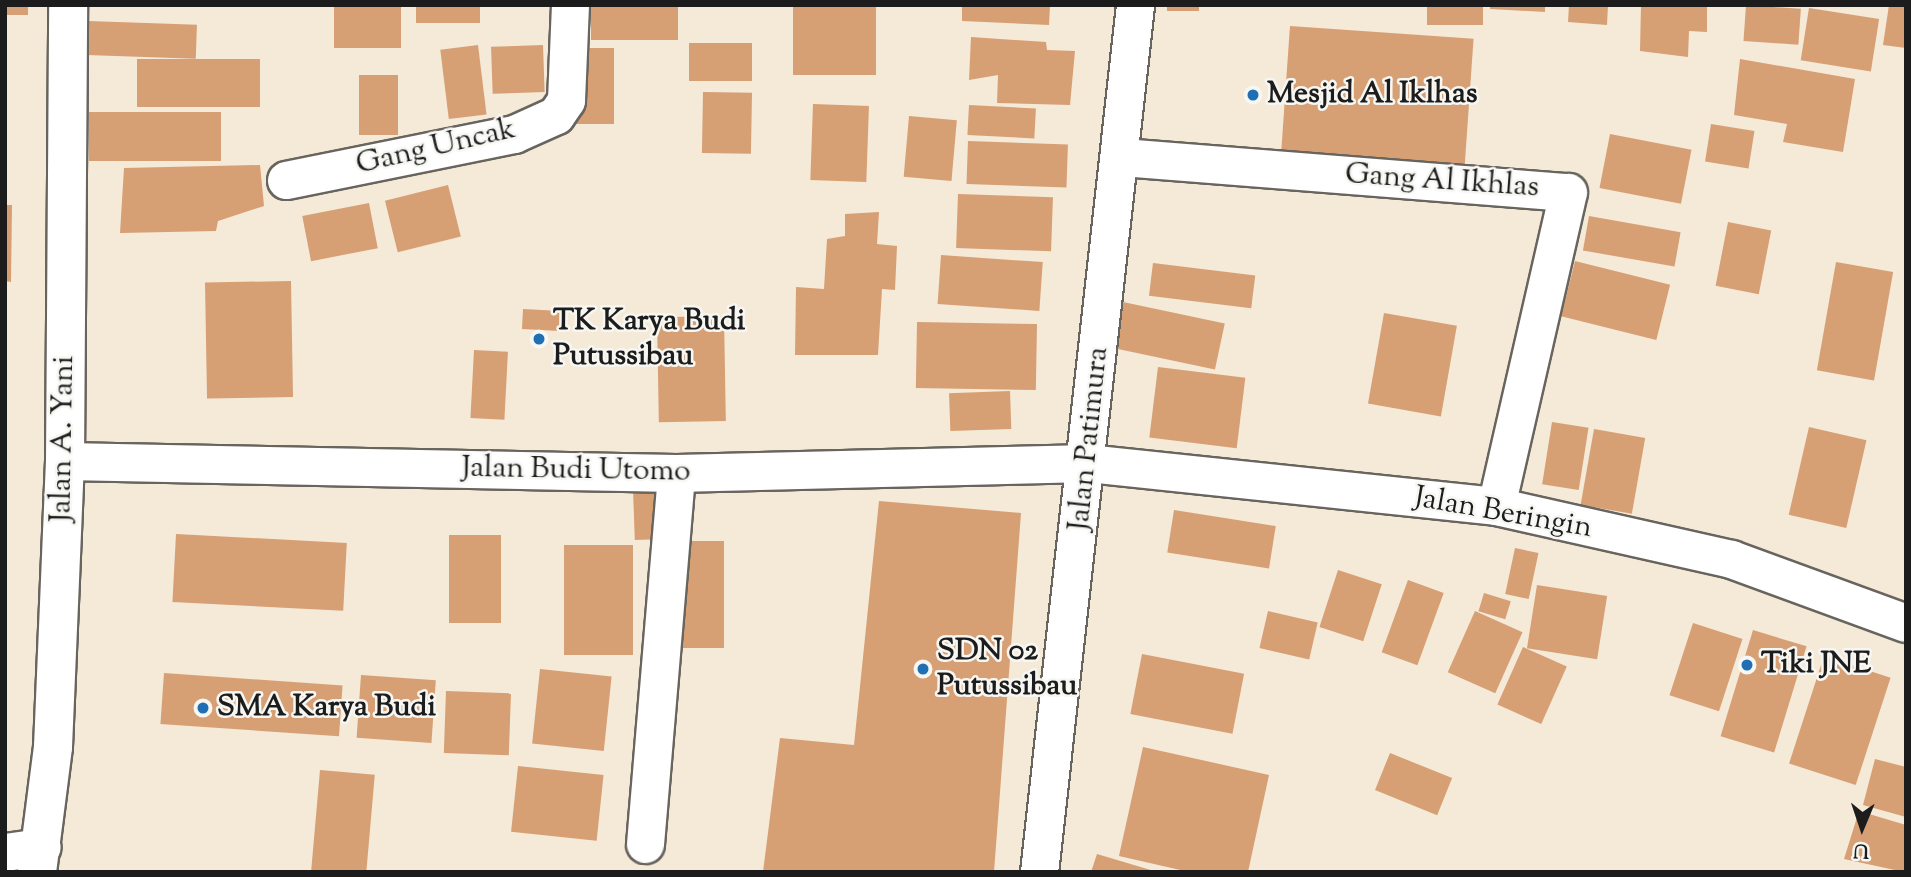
<!DOCTYPE html>
<style>
body{margin:0}
#map{position:relative;width:1911px;height:877px;overflow:hidden;background:#f5e9d8;font-family:"Sorts Mill Goudy",serif}
div>[style]{position:absolute}
[style*='--x']{left:calc(var(--x)*1px);top:calc(var(--y)*1px);width:calc(var(--w)*1px);rotate:calc(var(--a)*1deg)}
.building>*{inset:0;background:#d79f74;transform-origin:0 0}
.roads{filter:drop-shadow(2px 0 #68645e) drop-shadow(-2px 0 #68645e) drop-shadow(0 2px #68645e) drop-shadow(0 -2px #68645e)}
.minor>*{height:37px;margin:-18.5px;padding:0 18.5px;transform-origin:18.5px;border-radius:18.5px;background:#fff}
.highway>*{height:38px;margin:-19px;padding:0 19px;transform-origin:19px;border-radius:19px;background:#fff}
.dots>*{width:19px;height:19px;translate:-50% -50%;box-sizing:border-box;border:4px solid #f6f6f2;border-radius:50%}
span{translate:-50% -50%;white-space:nowrap;text-align:center;line-height:1.15;-webkit-text-stroke:5px #f6f6f2;paint-order:stroke}
.poi-label{font-size:30px;color:#1c1c1c;font-weight:700}
.left{translate:0 -50%;text-align:left}
.street-label{font-size:30px;color:#1c1c1c}
.frame{position:absolute;inset:0;border:7px solid #1c1c1c;pointer-events:none}
.north{position:absolute;left:1827px;top:793px;width:70px;height:70px;-webkit-text-stroke:5px #f6f6f2;paint-order:stroke;rotate:182deg;font-size:19px;font-weight:700;line-height:28px;text-align:center;color:#1c1c1c}
.north::after{content:'';display:block;margin:auto;width:24px;height:32px;background:#1c1c1c;clip-path:polygon(50% 0,100% 100%,50% 72%,0 100%)}
</style>
<div id="map">
<div class="building">
<i style="left:5px;top:5px;width:23px;height:10px"></i>
<i style="left:334px;top:5px;width:67px;height:43px"></i>
<i style="left:416px;top:5px;width:64px;height:18px"></i>
<i style="left:591px;top:5px;width:87px;height:35px"></i>
<i style="left:793px;top:5px;width:83px;height:70px"></i>
<i style="clip-path:polygon(962px 5px,1050px 5px,1049px 25px,962px 21px)"></i>
<i style="left:1167px;top:5px;width:32px;height:6px"></i>
<i style="left:1427px;top:5px;width:56px;height:20px"></i>
<i style="clip-path:polygon(1490px 5px,1545px 5px,1545px 12px,1490px 9px)"></i>
<i style="clip-path:polygon(1569px 5px,1608px 5px,1607px 25px,1568px 22px)"></i>
<i style="clip-path:polygon(1641px 5px,1707px 5px,1707px 32px,1689px 31px,1688px 57px,1640px 51px)"></i>
<i style="left:1746px;top:5px;width:55px;height:36px;rotate:4deg"></i>
<i style="clip-path:polygon(1889px 5px,1906px 5px,1906px 48px,1883px 45px)"></i>
<i style="left:1809px;top:8px;width:71px;height:53px;rotate:9deg"></i>
<i style="left:88px;top:21px;width:109px;height:34px;rotate:2deg"></i>
<i style="left:1290px;top:26px;width:184px;height:126px;rotate:4deg"></i>
<i style="clip-path:polygon(971px 37px,1046px 42px,1047px 50px,1075px 51px,1070px 105px,997px 103px,998px 75px,969px 80px)"></i>
<i style="left:752px;top:43px;width:38px;height:63px;rotate:90deg"></i>
<i style="left:478px;top:45px;width:70px;height:38px;rotate:83deg"></i>
<i style="left:543px;top:45px;width:47px;height:52px;rotate:88deg"></i>
<i style="left:614px;top:48px;width:76px;height:39px;rotate:90deg"></i>
<i style="left:137px;top:59px;width:123px;height:48px"></i>
<i style="clip-path:polygon(1740px 59px,1855px 79px,1843px 152px,1783px 142px,1787px 124px,1734px 115px)"></i>
<i style="left:359px;top:75px;width:39px;height:60px"></i>
<i style="left:703px;top:92px;width:49px;height:61px;rotate:1deg"></i>
<i style="left:813px;top:104px;width:56px;height:76px;rotate:2deg"></i>
<i style="left:969px;top:105px;width:67px;height:30px;rotate:3deg"></i>
<i style="left:221px;top:112px;width:49px;height:132px;rotate:90deg"></i>
<i style="left:909px;top:116px;width:48px;height:61px;rotate:5deg"></i>
<i style="left:1711px;top:124px;width:44px;height:38px;rotate:9deg"></i>
<i style="left:1610px;top:134px;width:83px;height:55px;rotate:11deg"></i>
<i style="left:968px;top:141px;width:100px;height:43px;rotate:2deg"></i>
<i style="clip-path:polygon(260px 165px,264px 206px,218px 221px,216px 231px,120px 233px,124px 168px)"></i>
<i style="left:448px;top:185px;width:53px;height:65px;rotate:76deg"></i>
<i style="left:958px;top:194px;width:95px;height:54px;rotate:2deg"></i>
<i style="left:369px;top:203px;width:46px;height:68px;rotate:79deg"></i>
<i style="clip-path:polygon(5px 205px,12px 205px,11px 282px,5px 281px)"></i>
<i style="clip-path:polygon(879px 212px,877px 244px,897px 246px,895px 290px,882px 289px,878px 355px,795px 355px,796px 287px,824px 289px,827px 239px,845px 236px,845px 214px)"></i>
<i style="left:1589px;top:216px;width:93px;height:35px;rotate:10deg"></i>
<i style="left:1728px;top:222px;width:44px;height:65px;rotate:11deg"></i>
<i style="left:941px;top:255px;width:102px;height:49px;rotate:4deg"></i>
<i style="left:1575px;top:261px;width:98px;height:57px;rotate:14deg"></i>
<i style="left:1836px;top:262px;width:58px;height:110px;rotate:10deg"></i>
<i style="left:1153px;top:263px;width:103px;height:33px;rotate:7deg"></i>
<i style="left:291px;top:281px;width:116px;height:86px;rotate:89deg"></i>
<i style="left:1123px;top:302px;width:104px;height:47px;rotate:12deg"></i>
<i style="left:523px;top:309px;width:42px;height:20px;rotate:3deg"></i>
<i style="left:1384px;top:313px;width:74px;height:92px;rotate:10deg"></i>
<i style="left:724px;top:316px;width:105px;height:67px;rotate:89deg"></i>
<i style="left:917px;top:322px;width:120px;height:66px;rotate:1deg"></i>
<i style="left:474px;top:350px;width:34px;height:68px;rotate:3deg"></i>
<i style="left:1158px;top:367px;width:88px;height:71px;rotate:7deg"></i>
<i style="left:1010px;top:391px;width:38px;height:61px;rotate:88deg"></i>
<i style="left:1552px;top:422px;width:37px;height:63px;rotate:9deg"></i>
<i style="left:1809px;top:427px;width:59px;height:90px;rotate:13deg"></i>
<i style="left:1594px;top:429px;width:52px;height:77px;rotate:10deg"></i>
<i style="left:663px;top:488px;width:51px;height:30px;rotate:88deg"></i>
<i style="clip-path:polygon(879px 501px,1021px 513px,994px 872px,763px 872px,780px 738px,854px 745px)"></i>
<i style="left:1174px;top:510px;width:103px;height:43px;rotate:9deg"></i>
<i style="left:176px;top:534px;width:171px;height:68px;rotate:3deg"></i>
<i style="left:449px;top:535px;width:52px;height:88px"></i>
<i style="left:683px;top:541px;width:41px;height:107px"></i>
<i style="left:564px;top:545px;width:69px;height:110px"></i>
<i style="left:1515px;top:548px;width:24px;height:47px;rotate:12deg"></i>
<i style="left:1338px;top:570px;width:46px;height:60px;rotate:18deg"></i>
<i style="left:1408px;top:580px;width:38px;height:77px;rotate:20deg"></i>
<i style="left:1537px;top:585px;width:71px;height:64px;rotate:9deg"></i>
<i style="left:1484px;top:593px;width:28px;height:19px;rotate:17deg"></i>
<i style="left:1268px;top:611px;width:51px;height:38px;rotate:13deg"></i>
<i style="left:1475px;top:611px;width:52px;height:67px;rotate:24deg"></i>
<i style="left:1693px;top:623px;width:52px;height:76px;rotate:18deg"></i>
<i style="left:1753px;top:630px;width:56px;height:111px;rotate:17deg"></i>
<i style="left:1523px;top:647px;width:48px;height:63px;rotate:24deg"></i>
<i style="left:1142px;top:654px;width:104px;height:61px;rotate:11deg"></i>
<i style="left:1824px;top:656px;width:70px;height:113px;rotate:18deg"></i>
<i style="left:540px;top:669px;width:72px;height:75px;rotate:6deg"></i>
<i style="left:164px;top:673px;width:179px;height:51px;rotate:4deg"></i>
<i style="left:361px;top:675px;width:75px;height:63px;rotate:4deg"></i>
<i style="left:446px;top:691px;width:65px;height:62px;rotate:2deg"></i>
<i style="clip-path:polygon(1143px 747px,1269px 775px,1248px 872px,1189px 872px,1119px 856px)"></i>
<i style="left:1390px;top:753px;width:67px;height:40px;rotate:22deg"></i>
<i style="clip-path:polygon(1875px 759px,1906px 767px,1906px 817px,1863px 805px)"></i>
<i style="left:518px;top:766px;width:86px;height:66px;rotate:6deg"></i>
<i style="left:320px;top:770px;width:55px;height:102px;rotate:5deg"></i>
<i style="clip-path:polygon(1859px 811px,1906px 825px,1904px 872px,1844px 859px)"></i>
<i style="clip-path:polygon(1097px 854px,1154px 871px,1153px 872px,1091px 872px)"></i>
</div>
<div class="roads">
<div class="minor">
<i style="--x:1121;--y:157;--w:448;--a:4.5"></i>
<i style="--x:1568;--y:192;--w:322;--a:102.9"></i>
<i style="--x:286;--y:180;--w:233;--a:-11.4"></i>
<i style="--x:514;--y:134;--w:46;--a:-24.3"></i>
<i style="--x:556;--y:115;--w:18;--a:-56"></i>
<i style="--x:566;--y:100;--w:95;--a:-87.6"></i>
<i style="--x:65;--y:461;--w:611;--a:1.13"></i>
<i style="--x:676;--y:473;--w:412;--a:-1.4"></i>
<i style="--x:1088;--y:463;--w:410;--a:6"></i>
<i style="--x:1496;--y:506;--w:241;--a:12.7"></i>
<i style="--x:1731;--y:559;--w:186;--a:20.1"></i>
<i style="--x:645;--y:844;--w:372;--a:-85.2"></i>
<i style="--x:5;--y:852;--w:37;--a:-8"></i>
<i style="--x:1039;--y:872;--w:872;--a:-83.68"></i>
</div>
<div class="highway">
<i style="--x:37;--y:872;--w:126;--a:-82.7"></i>
<i style="--x:53;--y:747;--w:286;--a:-87.6"></i>
<i style="--x:65;--y:461;--w:456;--a:-89.6"></i>
</div>
</div>
<div class="dots">
<i style="left:1253px;top:95px;background:#1f6fb2"></i>
<i style="left:539px;top:339px;background:#1f6fb2"></i>
<i style="left:1747px;top:665px;background:#1f6fb2"></i>
<i style="left:923px;top:669px;background:#1f6fb2"></i>
<i style="left:203px;top:708px;background:#1f6fb2"></i>
</div>
<div class="poi-label">
<span class="left" style="left:1267px;top:95px">Mesjid Al Iklhas</span>
<span class="left" style="left:553px;top:339px">TK Karya Budi<br>Putussibau</span>
<span class="left" style="left:937px;top:669px">SDN 02<br>Putussibau</span>
<span class="left" style="left:1761px;top:665px">Tiki JNE</span>
<span class="left" style="left:217px;top:708px">SMA Karya Budi</span>
</div>
<div class="street-label">
<span style="left:436px;top:148px;rotate:-13deg">Gang Uncak</span>
<span style="left:1442px;top:182px;rotate:4deg">Gang Al Ikhlas</span>
<span style="left:64px;top:439px;rotate:-89deg">Jalan A. Yani</span>
<span style="left:1090px;top:439px;rotate:-84deg">Jalan Patimura</span>
<span style="left:576px;top:471px;rotate:1deg">Jalan Budi Utomo</span>
<span style="left:1503px;top:514px;rotate:10deg">Jalan Beringin</span>
</div>
<div class="frame"></div>
<div class="north">U</div>
</div>
